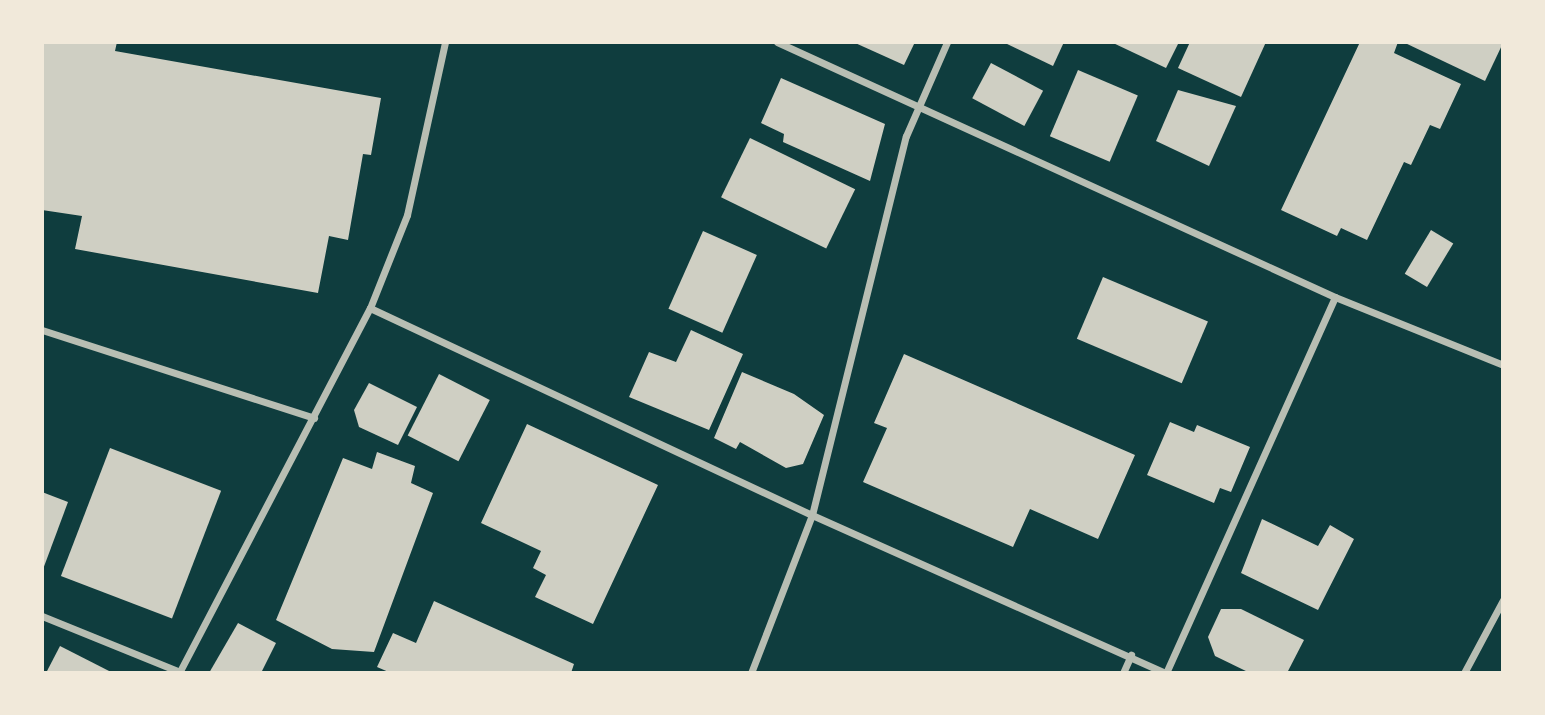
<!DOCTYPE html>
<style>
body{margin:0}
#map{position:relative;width:1545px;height:715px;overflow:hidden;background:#0f3d3e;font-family:"Playfair Display",serif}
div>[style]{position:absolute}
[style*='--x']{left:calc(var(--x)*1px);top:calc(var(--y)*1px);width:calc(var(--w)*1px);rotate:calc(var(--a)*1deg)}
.building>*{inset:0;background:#cfcfc3;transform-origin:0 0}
.minor>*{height:7px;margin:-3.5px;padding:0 3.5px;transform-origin:3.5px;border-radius:3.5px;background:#b8beb3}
span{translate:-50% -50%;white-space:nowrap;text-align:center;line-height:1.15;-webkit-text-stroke:6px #f1e9da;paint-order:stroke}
.frame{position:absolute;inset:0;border:44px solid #f1e9da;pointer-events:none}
</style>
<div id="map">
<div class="building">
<i style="clip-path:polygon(42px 42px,117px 42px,115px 51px,381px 98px,371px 155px,363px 154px,348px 240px,329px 236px,318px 293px,75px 249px,82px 216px,42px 210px)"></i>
<i style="clip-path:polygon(853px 42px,915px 42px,904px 65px)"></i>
<i style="clip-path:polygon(1003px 42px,1064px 42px,1053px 66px)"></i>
<i style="clip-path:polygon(1111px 42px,1179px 42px,1166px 68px)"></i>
<i style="clip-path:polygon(1190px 42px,1266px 42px,1241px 97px,1178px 68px)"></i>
<i style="clip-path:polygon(1360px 42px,1398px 42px,1394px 53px,1461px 84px,1440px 129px,1430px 125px,1411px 165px,1404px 162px,1367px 240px,1341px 228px,1337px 236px,1281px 210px)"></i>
<i style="clip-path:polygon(1403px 42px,1503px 42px,1503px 43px,1485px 81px)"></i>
<i style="left:991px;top:63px;width:59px;height:40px;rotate:28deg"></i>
<i style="left:1078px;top:70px;width:65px;height:72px;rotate:23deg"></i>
<i style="clip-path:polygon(781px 78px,885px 124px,870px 181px,783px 142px,784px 134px,761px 123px)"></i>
<i style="clip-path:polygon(1178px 90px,1236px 106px,1209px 166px,1156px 141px)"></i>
<i style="left:750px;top:138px;width:117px;height:66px;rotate:26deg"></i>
<i style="left:1431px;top:230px;width:26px;height:51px;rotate:31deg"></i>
<i style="left:703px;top:231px;width:59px;height:85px;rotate:24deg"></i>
<i style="left:1103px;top:277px;width:114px;height:67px;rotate:23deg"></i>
<i style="clip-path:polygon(691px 330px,743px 354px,709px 430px,629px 397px,649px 352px,676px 362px)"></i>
<i style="clip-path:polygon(904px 354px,1135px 455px,1098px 539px,1030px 509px,1013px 547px,863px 482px,887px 428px,874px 423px)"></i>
<i style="clip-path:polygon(742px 372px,794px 394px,824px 415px,803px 464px,786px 468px,740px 442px,736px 449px,714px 438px)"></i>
<i style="left:439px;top:374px;width:57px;height:69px;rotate:27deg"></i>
<i style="clip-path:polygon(369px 383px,417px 407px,398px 445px,359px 427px,354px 410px)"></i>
<i style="clip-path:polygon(1170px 422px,1194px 432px,1197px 425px,1250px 447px,1231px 492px,1220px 488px,1214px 503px,1147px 475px)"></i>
<i style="clip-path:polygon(527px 424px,658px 485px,593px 624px,535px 597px,546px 575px,533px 568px,541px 551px,481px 523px)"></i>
<i style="left:110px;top:448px;width:119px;height:137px;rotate:21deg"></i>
<i style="clip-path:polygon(377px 452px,415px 466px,411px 483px,433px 493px,374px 652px,332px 649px,276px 620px,343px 458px,372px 469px)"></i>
<i style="clip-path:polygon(42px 492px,68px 502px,42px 572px)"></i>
<i style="clip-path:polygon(1262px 519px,1318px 546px,1330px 525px,1354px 539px,1318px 610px,1241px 573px)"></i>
<i style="clip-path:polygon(434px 601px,574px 664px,571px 673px,391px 673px,377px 667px,393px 633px,416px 643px)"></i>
<i style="clip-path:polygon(1221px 609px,1241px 609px,1304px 640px,1287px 673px,1250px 673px,1215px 656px,1208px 637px)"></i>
<i style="clip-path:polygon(238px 623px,276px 643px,261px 673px,209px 673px)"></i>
<i style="clip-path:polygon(60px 646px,113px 673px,46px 673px)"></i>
</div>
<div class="minor">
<i style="--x:777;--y:42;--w:614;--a:24.56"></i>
<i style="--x:1335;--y:297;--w:181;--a:22"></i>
<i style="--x:370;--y:308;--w:488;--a:25.1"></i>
<i style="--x:812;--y:515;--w:387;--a:24.1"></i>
<i style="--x:42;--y:330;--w:286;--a:17.9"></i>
<i style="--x:42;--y:616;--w:149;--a:22.1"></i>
<i style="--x:179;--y:673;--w:412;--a:-62.4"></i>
<i style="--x:370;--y:308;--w:100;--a:-68.3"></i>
<i style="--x:407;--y:215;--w:177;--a:-77.6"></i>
<i style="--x:751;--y:673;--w:169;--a:-68.9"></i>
<i style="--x:812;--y:515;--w:390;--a:-76.1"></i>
<i style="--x:906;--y:136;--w:103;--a:-66.4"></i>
<i style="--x:1123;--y:673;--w:20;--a:-66"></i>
<i style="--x:1166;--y:673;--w:412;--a:-65.8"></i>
<i style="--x:1464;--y:673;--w:83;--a:-61.9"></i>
</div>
<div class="frame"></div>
</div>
